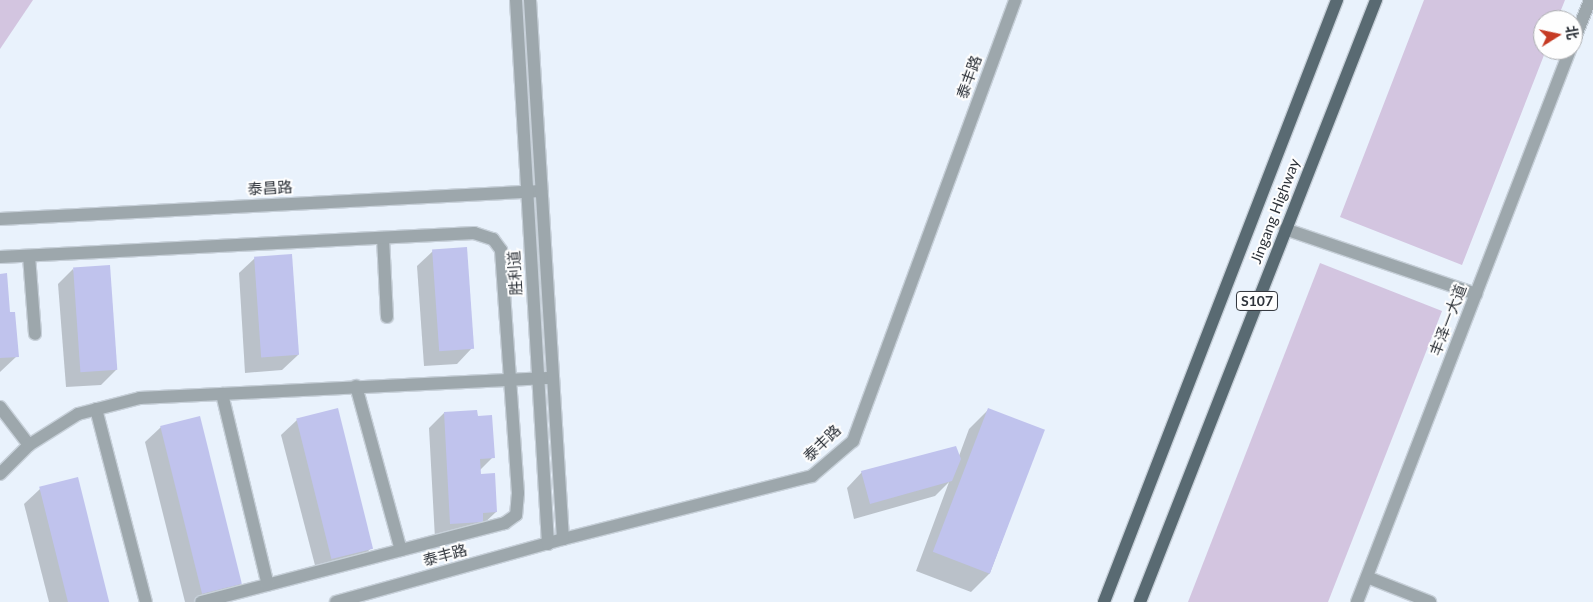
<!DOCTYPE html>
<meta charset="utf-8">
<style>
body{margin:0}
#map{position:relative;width:1593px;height:602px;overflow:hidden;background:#e9f2fc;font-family:Lato,"Noto Sans SC",sans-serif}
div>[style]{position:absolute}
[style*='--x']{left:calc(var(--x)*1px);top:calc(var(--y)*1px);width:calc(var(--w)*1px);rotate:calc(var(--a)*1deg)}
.green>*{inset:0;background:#d3c5e0}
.shadow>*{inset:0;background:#0003}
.building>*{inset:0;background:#c0c3ed;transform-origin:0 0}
.roads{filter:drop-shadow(1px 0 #c7d0d9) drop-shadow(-1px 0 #c7d0d9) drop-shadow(0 1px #c7d0d9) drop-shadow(0 -1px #c7d0d9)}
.service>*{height:12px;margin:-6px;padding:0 6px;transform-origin:6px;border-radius:6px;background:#9da7ac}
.minor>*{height:12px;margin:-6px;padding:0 6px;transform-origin:6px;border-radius:6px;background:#9da7ac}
.tertiary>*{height:12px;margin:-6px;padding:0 6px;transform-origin:6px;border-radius:6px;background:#9da7ac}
.primary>*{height:12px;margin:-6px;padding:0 6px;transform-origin:6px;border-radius:6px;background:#596a72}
span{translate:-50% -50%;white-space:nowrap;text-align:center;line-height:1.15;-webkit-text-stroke:4px #fefefe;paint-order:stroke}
.shield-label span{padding:1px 4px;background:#fefefe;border:1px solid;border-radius:4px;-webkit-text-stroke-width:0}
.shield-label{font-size:14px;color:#2e333a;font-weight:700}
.street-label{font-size:15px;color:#2e333a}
.north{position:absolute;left:1533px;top:10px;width:50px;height:50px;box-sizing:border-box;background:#fefefe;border:1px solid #abadb0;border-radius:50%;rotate:80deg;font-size:14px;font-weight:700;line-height:20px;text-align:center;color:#2e333a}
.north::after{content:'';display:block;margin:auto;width:18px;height:22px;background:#c63b24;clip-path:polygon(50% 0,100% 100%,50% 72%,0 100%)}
</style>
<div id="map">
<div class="green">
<i style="clip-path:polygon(0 0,33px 0,0 49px)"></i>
<i style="clip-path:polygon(1424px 0,1565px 0,1557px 20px,1543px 20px,1543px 50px,1546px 50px,1462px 265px,1340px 217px)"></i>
<i style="clip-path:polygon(1320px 263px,1442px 311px,1328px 602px,1188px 602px)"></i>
</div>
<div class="shadow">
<i style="clip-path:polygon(433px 251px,472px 348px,457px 364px,424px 366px,417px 266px)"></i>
<i style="clip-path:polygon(255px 258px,298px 355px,282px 370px,245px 373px,239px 273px)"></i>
<i style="clip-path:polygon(73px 269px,117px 369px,101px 385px,66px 387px,58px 284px)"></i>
<i style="clip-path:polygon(0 275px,17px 356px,0 372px)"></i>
<i style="clip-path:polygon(988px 410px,1043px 430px,990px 573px,971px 592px,916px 571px,949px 482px,935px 496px,854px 519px,847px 488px,862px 472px,959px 456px,969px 429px)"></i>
<i style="clip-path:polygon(444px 413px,493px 457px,479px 471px,496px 512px,480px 527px,435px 539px,429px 428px)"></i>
<i style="clip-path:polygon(297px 420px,372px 547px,357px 563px,317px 573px,281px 435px)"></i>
<i style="clip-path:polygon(161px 427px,241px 584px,225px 599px,213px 602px,185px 602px,145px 442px)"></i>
<i style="clip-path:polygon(40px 489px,108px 602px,49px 602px,24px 504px)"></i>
</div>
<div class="building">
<i style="left:467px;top:247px;width:102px;height:35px;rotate:86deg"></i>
<i style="left:292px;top:254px;width:101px;height:38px;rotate:86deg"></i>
<i style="left:110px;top:265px;width:105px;height:37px;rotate:86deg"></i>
<i style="clip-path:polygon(7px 273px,10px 312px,15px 312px,19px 357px,0 358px,0 274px)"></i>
<i style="left:338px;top:408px;width:145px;height:43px;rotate:76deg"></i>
<i style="left:988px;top:408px;width:61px;height:154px;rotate:21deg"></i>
<i style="clip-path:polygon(477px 410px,478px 416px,492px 415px,495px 458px,480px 459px,481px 474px,495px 473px,497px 512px,483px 513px,483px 522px,450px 524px,444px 412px)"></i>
<i style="left:200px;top:416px;width:173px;height:41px;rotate:76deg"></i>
<i style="clip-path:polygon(956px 446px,961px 459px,952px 481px,870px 504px,861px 471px)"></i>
<i style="left:78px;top:477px;width:129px;height:40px;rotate:76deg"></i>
</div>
<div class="roads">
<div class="service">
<i style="--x:383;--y:238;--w:79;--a:87.1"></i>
<i style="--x:29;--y:256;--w:78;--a:85.6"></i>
<i style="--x:0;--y:257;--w:475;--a:-2.9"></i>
<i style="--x:474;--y:233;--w:20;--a:18"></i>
<i style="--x:493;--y:239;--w:14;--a:54"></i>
<i style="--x:501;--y:250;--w:244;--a:86"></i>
<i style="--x:518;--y:493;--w:22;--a:95"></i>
<i style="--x:516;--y:515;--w:14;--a:144"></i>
<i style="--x:505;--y:523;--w:314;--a:165.4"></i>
<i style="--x:356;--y:386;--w:170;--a:74.7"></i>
<i style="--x:222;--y:394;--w:196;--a:76.5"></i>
<i style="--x:0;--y:407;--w:48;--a:52.7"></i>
<i style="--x:96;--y:409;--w:199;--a:75.5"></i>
<i style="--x:0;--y:474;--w:41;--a:-45"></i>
<i style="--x:29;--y:445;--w:58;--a:-32.3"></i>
<i style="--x:78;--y:414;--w:64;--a:-14.5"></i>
<i style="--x:140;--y:398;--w:412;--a:-2.8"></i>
</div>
<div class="minor">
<i style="--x:1573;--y:43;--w:46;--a:-68.4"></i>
<i style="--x:0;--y:219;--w:542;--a:-2.96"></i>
<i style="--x:1285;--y:229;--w:202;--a:18.8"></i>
<i style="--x:1367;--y:577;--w:68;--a:21.6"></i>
<i style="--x:336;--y:602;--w:236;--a:-15.5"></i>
<i style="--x:563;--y:539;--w:257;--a:-14.2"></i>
<i style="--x:812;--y:476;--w:54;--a:-40.5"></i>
<i style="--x:853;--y:441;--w:470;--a:-69.8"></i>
<i style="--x:1357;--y:602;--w:592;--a:-68.9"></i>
</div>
<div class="tertiary">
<i style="--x:516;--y:0;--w:545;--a:86.63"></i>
<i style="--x:530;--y:0;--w:540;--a:86.5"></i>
</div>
<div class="primary">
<i style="--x:1104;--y:602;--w:646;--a:-68.84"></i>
<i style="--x:1140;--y:602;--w:647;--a:-68.59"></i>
</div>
</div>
<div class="shield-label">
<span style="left:1257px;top:301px">S107</span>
</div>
<div class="street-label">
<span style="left:969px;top:77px;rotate:-70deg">泰丰路</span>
<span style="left:270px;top:188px;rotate:-3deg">泰昌路</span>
<span style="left:1275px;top:211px;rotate:-69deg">Jingang Highway</span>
<span style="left:515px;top:273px;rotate:-93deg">胜利道</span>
<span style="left:1448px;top:320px;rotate:-69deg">丰泽一大道</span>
<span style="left:822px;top:443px;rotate:-44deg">泰丰路</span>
<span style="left:445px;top:555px;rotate:-15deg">泰丰路</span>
</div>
<div class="north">北</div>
</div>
